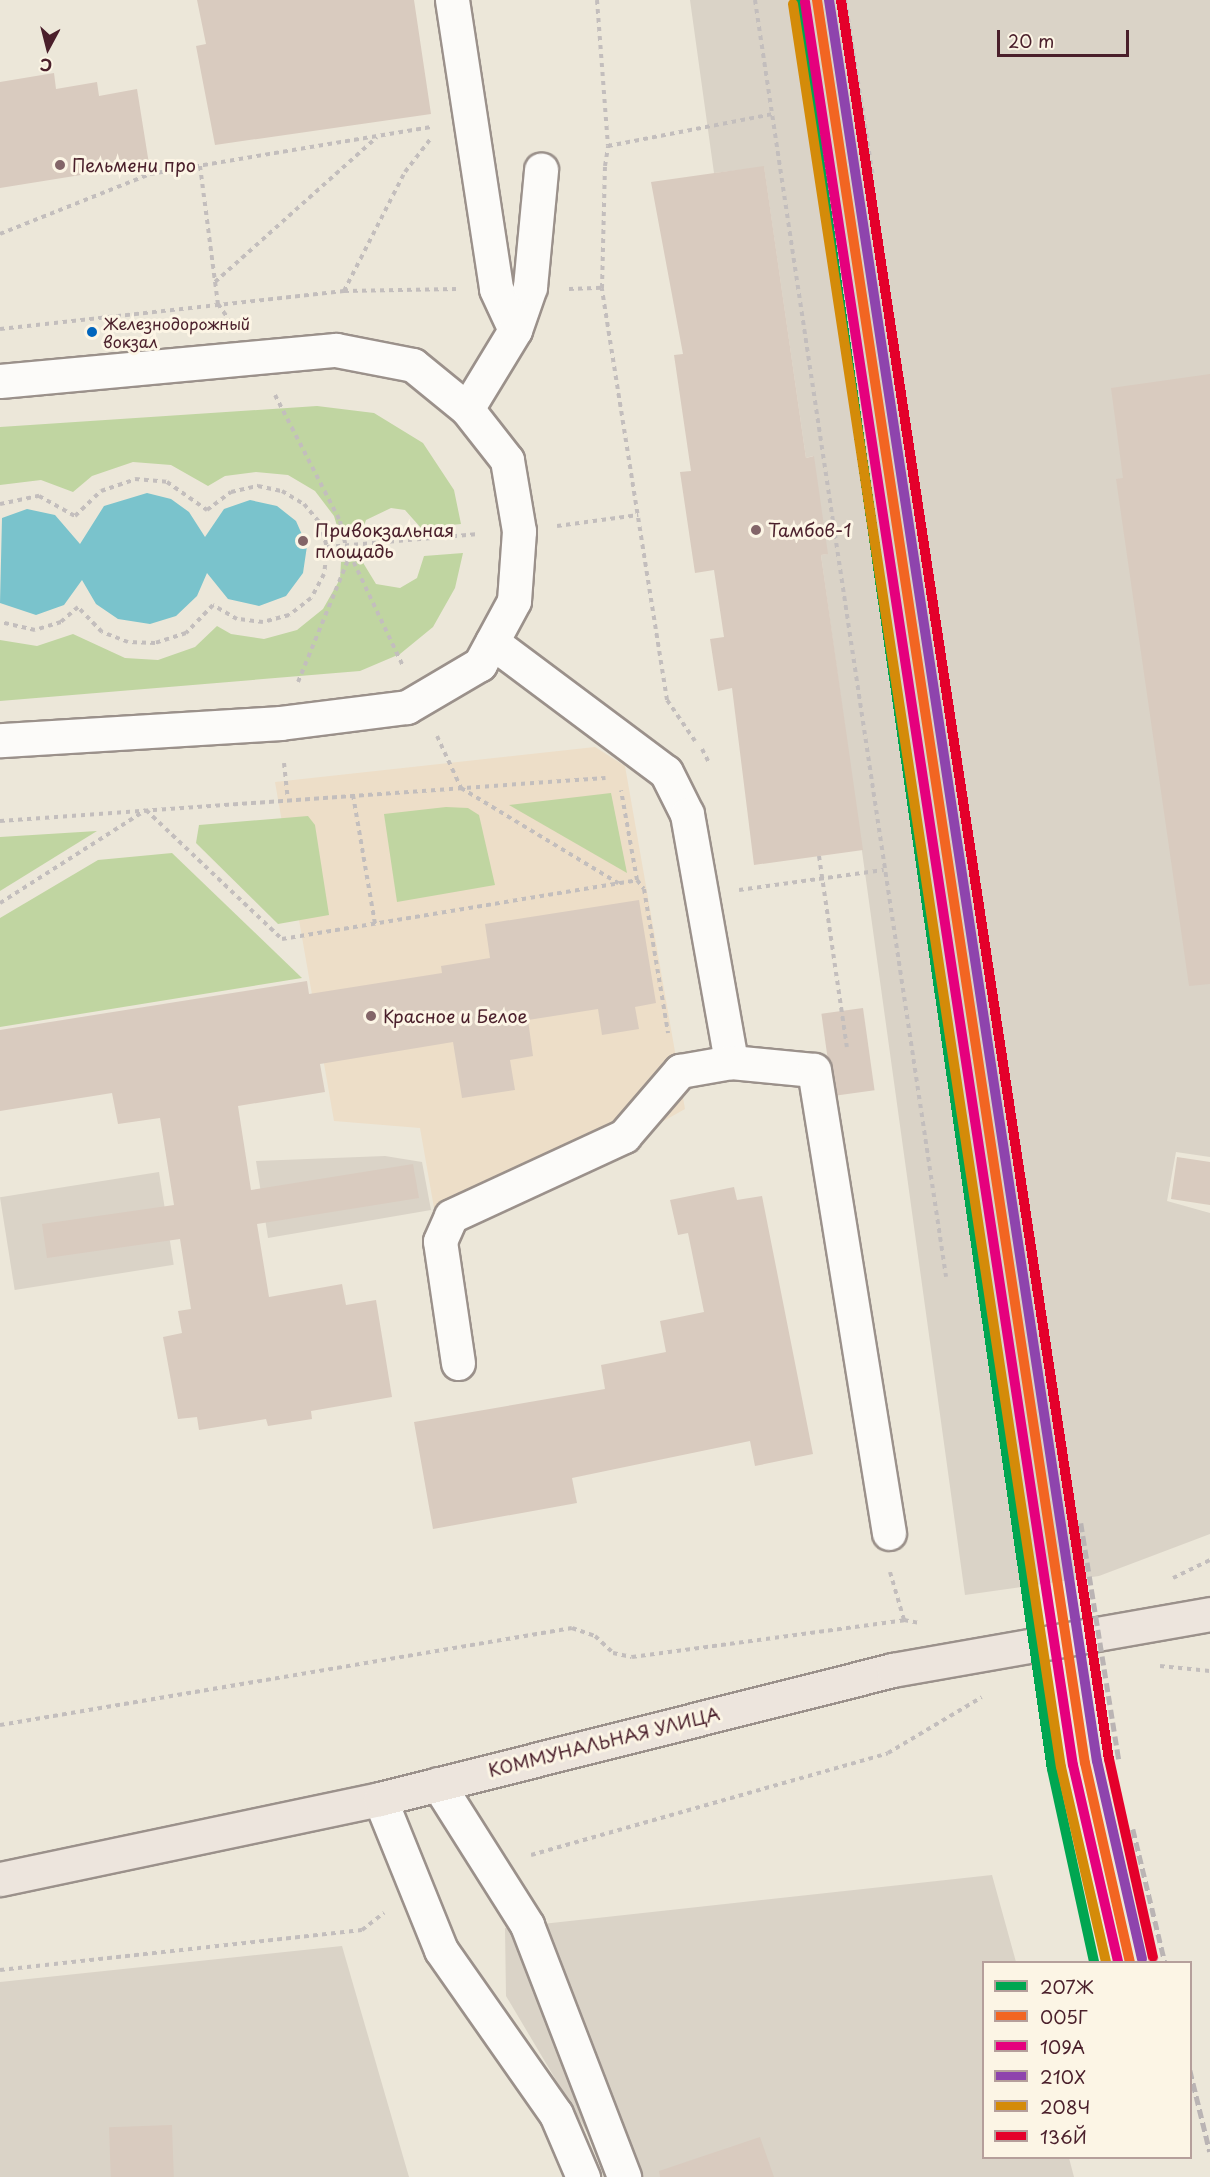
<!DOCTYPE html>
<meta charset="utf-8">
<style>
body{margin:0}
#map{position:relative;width:1210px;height:2177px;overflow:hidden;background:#ece7d9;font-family:"Playpen Sans",sans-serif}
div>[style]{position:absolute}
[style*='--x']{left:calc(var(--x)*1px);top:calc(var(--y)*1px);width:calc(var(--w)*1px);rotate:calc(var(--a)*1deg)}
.built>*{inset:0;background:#eddec8}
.industrial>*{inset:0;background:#dad3c7;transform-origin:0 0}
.green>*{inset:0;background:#c0d5a1}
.water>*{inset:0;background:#7ac3cc}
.building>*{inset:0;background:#d9cbbf;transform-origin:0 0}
.path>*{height:4px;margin-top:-2px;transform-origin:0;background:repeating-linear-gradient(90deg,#c3bebd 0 4.5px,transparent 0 9px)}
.roads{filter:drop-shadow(2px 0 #9b918b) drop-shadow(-2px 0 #9b918b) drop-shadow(0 2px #9b918b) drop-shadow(0 -2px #9b918b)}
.minor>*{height:33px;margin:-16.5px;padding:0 16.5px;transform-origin:16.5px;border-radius:16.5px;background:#fcfbf9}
.major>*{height:33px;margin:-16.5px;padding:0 16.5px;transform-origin:16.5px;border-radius:16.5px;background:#ede5dd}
.rail>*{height:4.5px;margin-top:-2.25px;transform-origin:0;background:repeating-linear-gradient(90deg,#bab4b4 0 9px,transparent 0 13.5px)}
.rail-1>*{height:10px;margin:-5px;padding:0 5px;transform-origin:5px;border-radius:5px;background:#00a651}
.rail-2>*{height:10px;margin:-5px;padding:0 5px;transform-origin:5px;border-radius:5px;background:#f26522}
.rail-3>*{height:10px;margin:-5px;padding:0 5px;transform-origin:5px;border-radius:5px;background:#e5007d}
.rail-4>*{height:10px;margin:-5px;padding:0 5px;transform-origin:5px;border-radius:5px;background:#8e44ad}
.rail-5>*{height:10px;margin:-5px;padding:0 5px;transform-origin:5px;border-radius:5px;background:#d48b09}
.rail-6>*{height:10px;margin:-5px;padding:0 5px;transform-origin:5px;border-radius:5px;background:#e4002b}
.dots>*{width:16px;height:16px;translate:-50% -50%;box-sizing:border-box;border:3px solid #fcf5e5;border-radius:50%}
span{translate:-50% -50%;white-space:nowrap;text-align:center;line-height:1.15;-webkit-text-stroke:6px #fcf5e5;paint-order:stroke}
.bus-label{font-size:16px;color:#4a1f2b}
.left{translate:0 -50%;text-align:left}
.poi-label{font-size:18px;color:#4a1f2b}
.street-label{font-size:18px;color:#4a1f2b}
.legend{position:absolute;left:982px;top:1961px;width:210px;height:198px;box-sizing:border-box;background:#fcf5e5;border:2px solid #b59f9b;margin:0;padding:8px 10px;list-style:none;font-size:18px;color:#4a1f2b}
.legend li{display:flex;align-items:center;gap:12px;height:30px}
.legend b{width:30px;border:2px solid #b59f9b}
.north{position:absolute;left:18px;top:18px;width:60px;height:60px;-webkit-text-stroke:4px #fcf5e5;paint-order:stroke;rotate:187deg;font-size:16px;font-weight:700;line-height:24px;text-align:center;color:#4a1f2b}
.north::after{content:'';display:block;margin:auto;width:21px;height:27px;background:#4a1f2b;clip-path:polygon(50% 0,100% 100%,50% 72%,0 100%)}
.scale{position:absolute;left:997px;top:30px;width:132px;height:27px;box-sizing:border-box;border:3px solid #4a1f2b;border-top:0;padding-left:8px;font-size:18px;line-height:21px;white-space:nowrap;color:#4a1f2b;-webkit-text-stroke:4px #fcf5e5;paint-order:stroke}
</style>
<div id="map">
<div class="built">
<i style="clip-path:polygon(595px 747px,625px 766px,685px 1109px,546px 1187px,434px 1208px,420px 1128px,334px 1121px,275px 782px)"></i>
</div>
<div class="industrial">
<i style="clip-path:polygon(690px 0,1210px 0,1210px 1157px,1176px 1152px,1167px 1201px,1210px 1213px,1210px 1534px,1099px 1576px,965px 1595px,821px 555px,827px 554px,813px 456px,806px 458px,764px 167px,714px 173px)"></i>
<i style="clip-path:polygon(385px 1156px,422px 1162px,431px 1210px,268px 1238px,256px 1161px)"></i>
<i style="left:159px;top:1172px;width:94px;height:161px;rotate:81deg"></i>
<i style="clip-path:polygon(992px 1875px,1016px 1962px,984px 1962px,984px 2158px,1069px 2158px,1074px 2177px,603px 2177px,600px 2154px,506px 1996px,505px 1928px)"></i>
<i style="clip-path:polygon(342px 1946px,409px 2177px,0 2177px,0 1982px)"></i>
</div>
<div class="green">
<i style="clip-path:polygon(317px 406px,374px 413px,423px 443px,454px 490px,461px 524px,421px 528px,405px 510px,391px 508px,366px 520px,361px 534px,340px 536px,334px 516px,315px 491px,288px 475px,256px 472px,225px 476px,208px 486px,171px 465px,133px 462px,92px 476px,73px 492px,41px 480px,0 485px,0 427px)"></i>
<i style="clip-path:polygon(463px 553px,455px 588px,433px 627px,400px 654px,360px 671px,0 701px,0 640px,37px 646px,73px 634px,125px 658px,158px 660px,195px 647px,217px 626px,231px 634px,264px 639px,297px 630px,323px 609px,340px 579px,341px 562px,362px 561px,376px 584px,400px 588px,417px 578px,424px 556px)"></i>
<i style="clip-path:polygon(611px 793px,627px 873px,509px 805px)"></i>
<i style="clip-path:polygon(446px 807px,468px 808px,479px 815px,495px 885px,397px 902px,384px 814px)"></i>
<i style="clip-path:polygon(308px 816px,315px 825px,329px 915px,278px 924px,196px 843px,199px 825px)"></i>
<i style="clip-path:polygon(97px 831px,0 891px,0 837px)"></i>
<i style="clip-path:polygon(172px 853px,302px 978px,0 1027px,0 918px,98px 860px)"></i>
</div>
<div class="water">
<i style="clip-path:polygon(147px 493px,171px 499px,189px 512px,205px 537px,224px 509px,250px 500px,277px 506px,296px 521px,307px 546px,303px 573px,286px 596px,259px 606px,228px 599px,207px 573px,197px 596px,176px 616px,150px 624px,118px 619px,96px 604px,82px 580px,64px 605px,36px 615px,0 603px,2px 518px,27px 509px,55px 515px,80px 544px,104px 506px)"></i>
</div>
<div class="building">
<i style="clip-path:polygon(197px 0,414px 0,431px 114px,215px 145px,196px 46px,206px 44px)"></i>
<i style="clip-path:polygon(54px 73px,56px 89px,97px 82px,99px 96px,137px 89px,149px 164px,0 188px,0 82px)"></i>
<i style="clip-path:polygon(764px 166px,806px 458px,814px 456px,828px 554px,821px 555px,863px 850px,754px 865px,732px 688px,718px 691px,710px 639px,724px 637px,714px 570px,695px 573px,680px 472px,691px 471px,674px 355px,683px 354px,651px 182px)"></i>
<i style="clip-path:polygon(1210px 374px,1210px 984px,1189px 986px,1116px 479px,1123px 478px,1111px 388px)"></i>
<i style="clip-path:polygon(639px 900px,656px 1003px,635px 1007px,639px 1029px,602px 1035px,598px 1009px,528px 1020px,533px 1056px,510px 1060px,515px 1090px,462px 1098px,453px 1042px,320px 1064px,325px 1092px,238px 1106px,251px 1190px,413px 1164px,419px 1198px,257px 1224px,269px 1297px,342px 1284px,346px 1305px,376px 1300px,392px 1397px,311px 1411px,312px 1419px,268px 1426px,266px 1419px,199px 1430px,197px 1417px,178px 1419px,163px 1337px,182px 1333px,178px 1311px,191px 1309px,180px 1239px,47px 1258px,42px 1224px,174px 1205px,160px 1118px,118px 1124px,112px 1093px,0 1111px,0 1030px,307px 981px,309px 994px,442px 973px,441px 966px,490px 958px,485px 924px)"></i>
<i style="left:863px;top:1008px;width:83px;height:42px;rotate:82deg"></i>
<i style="clip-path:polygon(1177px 1157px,1210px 1162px,1210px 1205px,1171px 1199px)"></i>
<i style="clip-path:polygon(734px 1187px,737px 1200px,762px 1196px,813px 1454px,755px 1466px,750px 1441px,572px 1478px,577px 1503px,433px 1529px,414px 1422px,605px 1389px,601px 1365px,666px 1352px,660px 1321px,704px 1312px,688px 1233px,678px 1235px,670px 1200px)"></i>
<i style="left:172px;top:2125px;width:52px;height:63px;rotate:88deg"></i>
<i style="clip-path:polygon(760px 2137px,774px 2177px,660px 2177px,659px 2171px)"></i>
</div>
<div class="path">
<i style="--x:597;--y:0;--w:146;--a:85.7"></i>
<i style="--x:755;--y:0;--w:1291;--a:81.49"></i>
<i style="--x:845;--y:0;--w:178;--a:81"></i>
<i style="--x:200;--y:166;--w:139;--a:82.6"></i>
<i style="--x:218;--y:304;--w:19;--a:55"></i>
<i style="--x:0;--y:234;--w:162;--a:-21.8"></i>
<i style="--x:150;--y:174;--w:285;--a:-9.5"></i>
<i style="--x:215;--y:282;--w:217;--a:-41.8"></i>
<i style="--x:569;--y:289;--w:33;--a:-2"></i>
<i style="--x:344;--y:291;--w:134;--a:-62.9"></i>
<i style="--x:405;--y:172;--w:44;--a:-52.4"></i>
<i style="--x:0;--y:329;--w:346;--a:-6.3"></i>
<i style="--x:344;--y:291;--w:112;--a:-1"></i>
<i style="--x:275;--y:395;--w:142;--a:62.7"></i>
<i style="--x:340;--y:521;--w:26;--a:77"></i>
<i style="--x:346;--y:546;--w:131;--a:64.6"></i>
<i style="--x:0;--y:504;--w:40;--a:-12"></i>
<i style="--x:39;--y:496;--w:41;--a:29.1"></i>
<i style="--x:75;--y:516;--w:36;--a:-44"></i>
<i style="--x:101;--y:491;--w:36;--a:-19"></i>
<i style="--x:135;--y:479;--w:32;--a:5"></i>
<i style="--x:167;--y:482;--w:49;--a:35"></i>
<i style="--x:207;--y:510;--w:30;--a:-37"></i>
<i style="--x:231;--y:492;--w:28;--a:-13"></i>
<i style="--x:258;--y:486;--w:25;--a:12"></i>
<i style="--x:282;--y:491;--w:26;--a:31"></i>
<i style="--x:304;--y:504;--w:25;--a:50"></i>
<i style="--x:320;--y:523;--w:25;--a:74"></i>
<i style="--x:327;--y:547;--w:27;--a:96"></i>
<i style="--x:324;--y:574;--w:27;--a:118"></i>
<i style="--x:311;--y:598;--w:28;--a:142"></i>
<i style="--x:289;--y:615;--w:27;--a:165"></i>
<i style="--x:263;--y:622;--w:26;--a:-173"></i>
<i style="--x:237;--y:619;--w:28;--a:-150"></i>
<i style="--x:213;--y:605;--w:39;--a:134"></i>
<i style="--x:186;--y:633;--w:33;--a:162"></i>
<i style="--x:155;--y:643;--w:27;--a:-178"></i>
<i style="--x:128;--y:642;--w:28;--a:-159"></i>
<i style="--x:102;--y:632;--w:35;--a:-134"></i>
<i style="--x:78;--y:607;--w:23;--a:139"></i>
<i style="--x:61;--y:622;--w:27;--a:163"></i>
<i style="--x:35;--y:630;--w:36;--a:-167"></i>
<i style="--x:557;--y:526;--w:82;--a:-7.7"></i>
<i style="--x:327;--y:547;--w:152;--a:-4.9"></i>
<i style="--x:298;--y:682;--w:137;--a:-67.7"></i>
<i style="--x:437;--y:736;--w:57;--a:65.2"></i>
<i style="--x:461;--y:788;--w:184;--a:31.2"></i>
<i style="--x:695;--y:741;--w:50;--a:-124.3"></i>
<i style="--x:667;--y:700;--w:417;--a:-99"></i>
<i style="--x:602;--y:288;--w:122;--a:-88.6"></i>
<i style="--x:605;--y:166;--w:20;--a:-81"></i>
<i style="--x:608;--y:146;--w:167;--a:-11"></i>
<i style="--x:702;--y:749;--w:16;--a:63"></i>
<i style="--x:284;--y:763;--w:36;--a:84"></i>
<i style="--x:353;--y:795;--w:131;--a:80.3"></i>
<i style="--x:0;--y:821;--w:607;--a:-4.07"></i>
<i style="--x:819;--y:856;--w:193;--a:81.7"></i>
<i style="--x:637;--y:880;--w:11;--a:52"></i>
<i style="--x:644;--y:889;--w:146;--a:80.5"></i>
<i style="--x:739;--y:890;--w:146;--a:-7.9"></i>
<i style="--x:0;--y:903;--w:173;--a:-32.5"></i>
<i style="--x:146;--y:810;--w:187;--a:43.5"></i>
<i style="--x:282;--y:939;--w:360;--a:-9.4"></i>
<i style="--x:637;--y:880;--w:91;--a:-100.1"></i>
<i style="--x:890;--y:1572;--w:50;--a:73.7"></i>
<i style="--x:1173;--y:1578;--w:41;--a:-25.9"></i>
<i style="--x:1160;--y:1666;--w:50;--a:5.7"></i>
<i style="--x:0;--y:1725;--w:580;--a:-9.62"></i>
<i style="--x:572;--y:1628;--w:24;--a:19"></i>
<i style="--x:595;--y:1636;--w:25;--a:43"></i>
<i style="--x:613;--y:1653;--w:19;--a:12"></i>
<i style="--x:632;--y:1657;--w:275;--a:-7.7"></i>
<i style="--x:904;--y:1620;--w:15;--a:11"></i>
<i style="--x:531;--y:1855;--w:371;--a:-15.9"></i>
<i style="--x:888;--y:1753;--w:109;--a:-30.8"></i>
<i style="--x:0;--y:1970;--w:364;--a:-6.3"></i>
<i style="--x:362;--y:1930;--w:28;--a:-38"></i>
</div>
<div class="roads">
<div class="minor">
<i style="--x:452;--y:0;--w:292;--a:81.3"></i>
<i style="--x:496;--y:289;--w:45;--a:65.1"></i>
<i style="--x:0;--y:381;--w:337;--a:-5.3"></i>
<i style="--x:336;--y:350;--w:78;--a:11"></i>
<i style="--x:413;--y:365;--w:70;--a:39.2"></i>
<i style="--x:467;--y:409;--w:65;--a:51.9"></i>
<i style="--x:507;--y:460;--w:72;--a:80.4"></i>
<i style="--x:519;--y:531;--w:70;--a:94.1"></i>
<i style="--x:514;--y:601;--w:72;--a:118.4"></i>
<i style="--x:480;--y:664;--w:85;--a:149.5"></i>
<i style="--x:407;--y:707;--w:127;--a:172.8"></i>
<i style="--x:281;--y:723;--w:282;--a:176.5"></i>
<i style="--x:467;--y:409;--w:92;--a:-58.7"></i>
<i style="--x:515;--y:330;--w:46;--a:-70.8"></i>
<i style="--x:530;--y:287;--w:118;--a:-84.6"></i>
<i style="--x:492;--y:642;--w:217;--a:36.8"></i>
<i style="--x:666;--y:772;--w:47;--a:63.4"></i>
<i style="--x:687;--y:814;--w:252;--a:79.9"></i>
<i style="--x:458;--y:1363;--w:123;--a:-98.4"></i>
<i style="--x:440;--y:1241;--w:27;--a:-66"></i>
<i style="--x:451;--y:1216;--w:191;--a:-24.8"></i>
<i style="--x:624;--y:1136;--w:86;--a:-49.3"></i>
<i style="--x:680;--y:1071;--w:52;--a:-10"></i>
<i style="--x:731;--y:1062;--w:83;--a:5.5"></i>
<i style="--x:814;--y:1070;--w:469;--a:80.8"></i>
<i style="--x:438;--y:1784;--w:167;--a:57.7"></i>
<i style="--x:527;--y:1925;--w:270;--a:68.9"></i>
<i style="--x:380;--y:1799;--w:163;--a:68"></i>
<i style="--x:441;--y:1950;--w:200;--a:55"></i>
<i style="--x:556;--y:2114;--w:69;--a:66.8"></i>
</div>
<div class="major">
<i style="--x:0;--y:1879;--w:388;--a:-11.9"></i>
<i style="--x:380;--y:1799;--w:529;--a:-14.12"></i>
<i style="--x:893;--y:1670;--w:322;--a:-10"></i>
</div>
</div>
<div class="rail">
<i style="--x:1081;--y:1523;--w:241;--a:80.9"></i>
<i style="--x:1133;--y:1829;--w:137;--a:76.5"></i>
<i style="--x:1190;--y:2070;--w:84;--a:76.3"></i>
</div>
<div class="rail-1">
<i style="--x:796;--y:0;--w:1787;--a:81.77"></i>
<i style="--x:1052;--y:1769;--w:198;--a:77.7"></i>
</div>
<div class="rail-2">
<i style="--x:817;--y:0;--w:1783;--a:81.36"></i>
<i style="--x:1085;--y:1763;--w:204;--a:77.3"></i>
</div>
<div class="rail-3">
<i style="--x:805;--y:2;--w:1783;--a:81.36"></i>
<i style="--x:1073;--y:1765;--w:202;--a:77.1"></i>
</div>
<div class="rail-4">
<i style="--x:829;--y:0;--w:1781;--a:81.35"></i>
<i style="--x:1097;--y:1761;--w:203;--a:77.2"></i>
</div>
<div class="rail-5">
<i style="--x:793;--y:4;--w:1783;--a:81.36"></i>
<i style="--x:1061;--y:1767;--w:200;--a:77"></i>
</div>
<div class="rail-6">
<i style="--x:841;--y:0;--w:1779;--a:81.34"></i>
<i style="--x:1109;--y:1759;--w:203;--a:77.5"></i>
</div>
<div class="dots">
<i style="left:60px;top:165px;background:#836568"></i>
<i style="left:92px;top:332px;background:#0065bd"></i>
<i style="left:756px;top:530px;background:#836568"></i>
<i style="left:303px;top:541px;background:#836568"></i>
<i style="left:371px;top:1016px;background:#836568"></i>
</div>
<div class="bus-label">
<span class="left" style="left:103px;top:332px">Железнодорожный<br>вокзал</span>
</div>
<div class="poi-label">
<span class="left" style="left:72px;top:165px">Пельмени про</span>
<span class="left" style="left:768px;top:530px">Тамбов-1</span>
<span class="left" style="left:315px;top:541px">Привокзальная<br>площадь</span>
<span class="left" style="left:383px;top:1016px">Красное и Белое</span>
</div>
<div class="street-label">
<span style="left:604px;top:1742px;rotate:-14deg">КОММУНАЛЬНАЯ УЛИЦА</span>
</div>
<ul class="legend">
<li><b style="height:8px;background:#00a651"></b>207Ж</li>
<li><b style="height:8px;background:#f26522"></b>005Г</li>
<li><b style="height:8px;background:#e5007d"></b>109А</li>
<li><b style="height:8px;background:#8e44ad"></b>210Х</li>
<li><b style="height:8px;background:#d48b09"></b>208Ч</li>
<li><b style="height:8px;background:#e4002b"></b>136Й</li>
</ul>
<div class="north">С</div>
<div class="scale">20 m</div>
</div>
